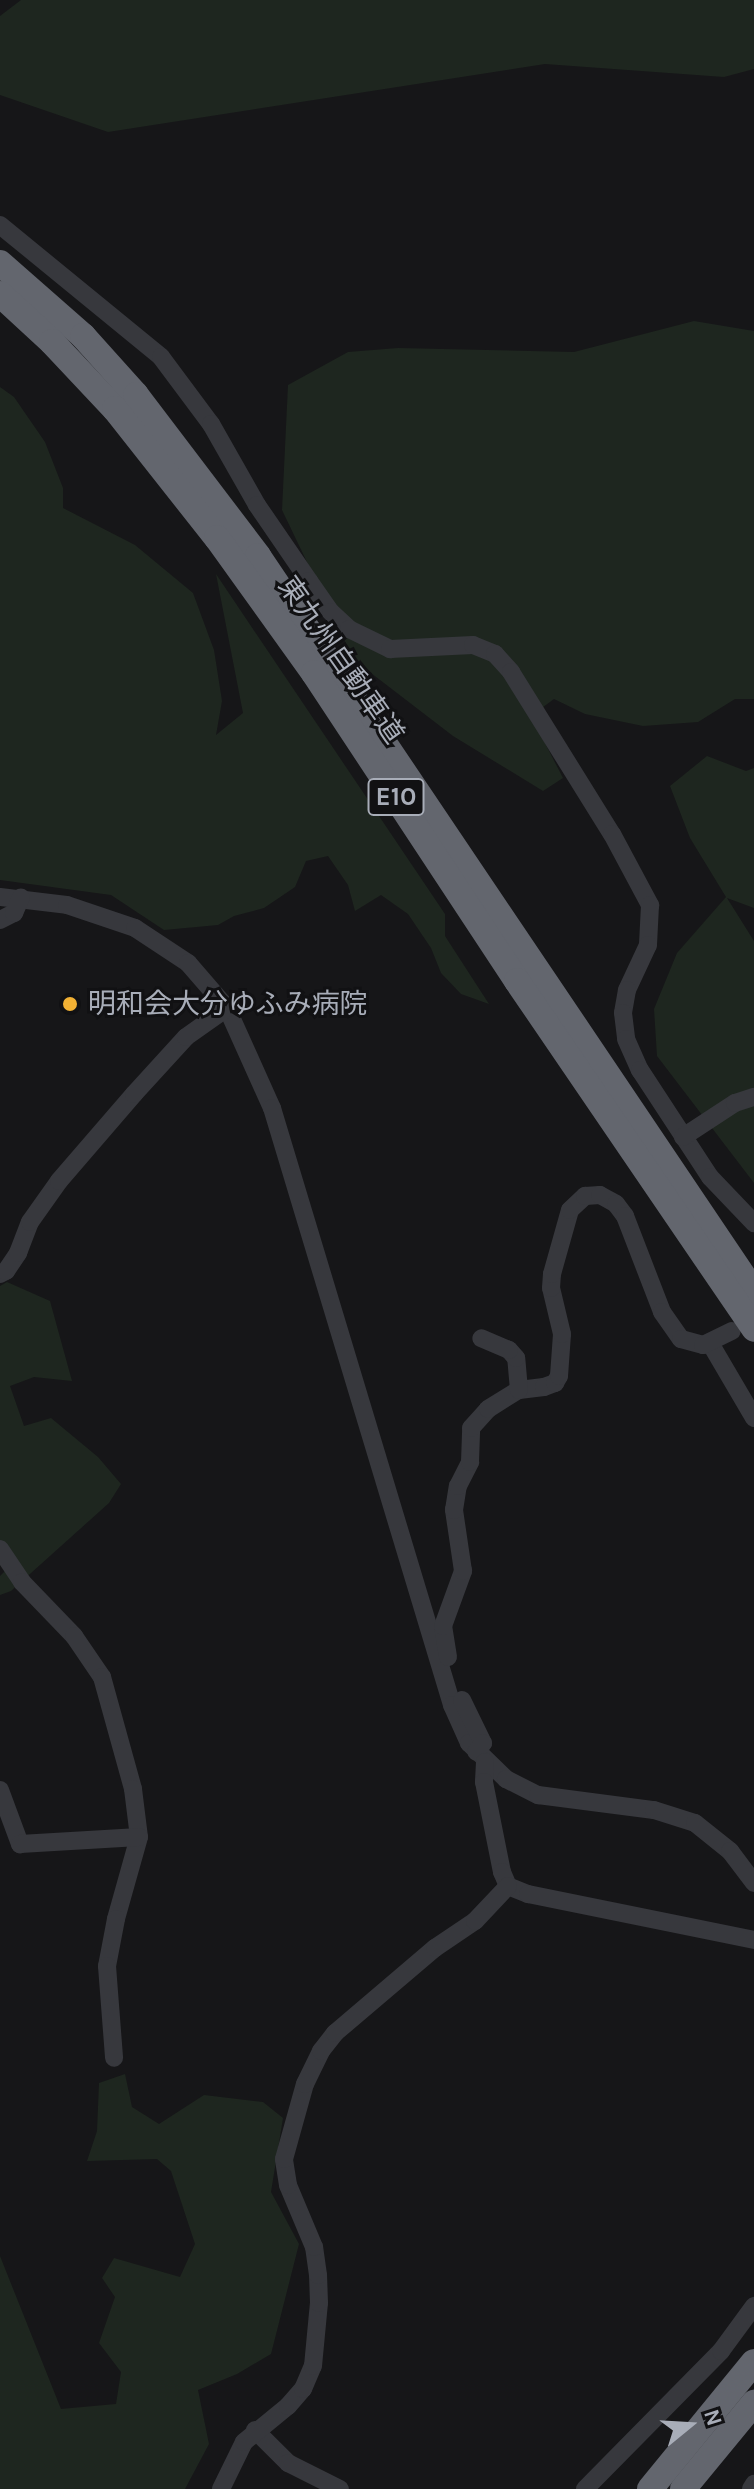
<!DOCTYPE html>
<meta charset="utf-8">
<style>
body{margin:0}
#map{position:relative;width:754px;height:2489px;overflow:hidden;background:#161618;font-family:Karla,"Noto Sans JP",sans-serif}
div>[style]{position:absolute}
[style*='--x']{left:calc(var(--x)*1px);top:calc(var(--y)*1px);width:calc(var(--w)*1px);rotate:calc(var(--a)*1deg)}
.green>*{inset:0;background:#1e261f}
.minor>*{height:18px;margin:-9px;padding:0 9px;transform-origin:9px;border-radius:9px;background:#37383d}
.highway>*{height:26px;margin:-13px;padding:0 13px;transform-origin:13px;border-radius:13px;background:#63666e}
.dots>*{width:22px;height:22px;translate:-50% -50%;box-sizing:border-box;border:4px solid #111113;border-radius:50%}
span{translate:-50% -50%;white-space:nowrap;text-align:center;line-height:1.15;-webkit-text-stroke:6px #111113;paint-order:stroke}
.shield-label span{padding:2px 6px;background:#111113;border:2px solid;border-radius:6px;-webkit-text-stroke-width:0}
.shield-label{font-size:26px;color:#a8adb8;font-weight:700}
.street-label{font-size:28px;color:#a8adb8}
.poi-label{font-size:28px;color:#a8adb8}
.left{translate:0 -50%;text-align:left}
.north{position:absolute;left:650px;top:2385px;width:80px;height:80px;-webkit-text-stroke:6px #111113;paint-order:stroke;rotate:72deg;font-size:22px;font-weight:700;line-height:32px;text-align:center;color:#a8adb8}
.north::after{content:'';display:block;margin:auto;width:28px;height:36px;background:#a8adb8;clip-path:polygon(50% 0,100% 100%,50% 72%,0 100%)}
</style>
<div id="map">
<div class="green">
<i style="clip-path:polygon(21px 0,754px 0,754px 69px,724px 77px,545px 64px,108px 132px,0 95px,0 16px)"></i>
<i style="clip-path:polygon(694px 321px,754px 331px,754px 699px,735px 699px,698px 722px,643px 726px,585px 714px,554px 699px,531px 716px,563px 778px,543px 791px,453px 736px,354px 660px,282px 510px,288px 385px,348px 352px,398px 348px,574px 352px)"></i>
<i style="clip-path:polygon(0 387px,14px 397px,45px 442px,63px 488px,63px 508px,135px 545px,193px 593px,214px 650px,222px 701px,216px 735px,243px 713px,216px 574px,445px 914px,445px 936px,489px 1004px,461px 994px,441px 973px,431px 948px,408px 914px,381px 895px,355px 911px,348px 885px,328px 856px,306px 861px,295px 887px,264px 908px,234px 916px,218px 925px,164px 930px,111px 895px,0 880px)"></i>
<i style="clip-path:polygon(707px 756px,746px 771px,754px 768px,754px 908px,727px 898px,754px 941px,754px 1183px,657px 1056px,654px 1009px,677px 953px,726px 897px,690px 838px,670px 786px)"></i>
<i style="clip-path:polygon(7px 1282px,50px 1301px,72px 1381px,34px 1377px,10px 1386px,24px 1426px,51px 1418px,98px 1457px,121px 1484px,109px 1503px,11px 1591px,0 1595px,0 1576px,7px 1569px,0 1561px,0 1286px)"></i>
<i style="clip-path:polygon(125px 2074px,132px 2107px,159px 2124px,204px 2095px,263px 2102px,283px 2118px,271px 2192px,299px 2244px,271px 2354px,237px 2374px,198px 2390px,209px 2444px,185px 2489px,0 2489px,0 2256px,61px 2409px,116px 2404px,121px 2372px,99px 2343px,115px 2297px,102px 2278px,114px 2258px,180px 2277px,195px 2244px,171px 2171px,157px 2159px,87px 2161px,97px 2131px,99px 2083px)"></i>
</div>
<div class="minor">
<i style="--x:0;--y:225;--w:208;--a:39.3"></i>
<i style="--x:161;--y:357;--w:84;--a:53.3"></i>
<i style="--x:211;--y:424;--w:93;--a:60.4"></i>
<i style="--x:257;--y:505;--w:92;--a:55.6"></i>
<i style="--x:309;--y:581;--w:38;--a:55"></i>
<i style="--x:331;--y:612;--w:25;--a:43"></i>
<i style="--x:349;--y:629;--w:46;--a:26"></i>
<i style="--x:390;--y:649;--w:83;--a:-2.8"></i>
<i style="--x:473;--y:645;--w:24;--a:22"></i>
<i style="--x:495;--y:654;--w:24;--a:48"></i>
<i style="--x:511;--y:672;--w:191;--a:58.1"></i>
<i style="--x:612;--y:834;--w:81;--a:61.8"></i>
<i style="--x:650;--y:905;--w:40;--a:92.9"></i>
<i style="--x:648;--y:945;--w:50;--a:115"></i>
<i style="--x:627;--y:990;--w:23;--a:100"></i>
<i style="--x:623;--y:1013;--w:26;--a:83"></i>
<i style="--x:626;--y:1039;--w:34;--a:66"></i>
<i style="--x:640;--y:1070;--w:128;--a:56.8"></i>
<i style="--x:710;--y:1177;--w:64;--a:46.3"></i>
<i style="--x:0;--y:897;--w:67;--a:6.8"></i>
<i style="--x:67;--y:905;--w:72;--a:18.7"></i>
<i style="--x:135;--y:928;--w:64;--a:33.4"></i>
<i style="--x:188;--y:963;--w:60;--a:49.1"></i>
<i style="--x:227;--y:1008;--w:110;--a:65.8"></i>
<i style="--x:272;--y:1108;--w:624;--a:73.22"></i>
<i style="--x:452;--y:1705;--w:42;--a:65.9"></i>
<i style="--x:469;--y:1743;--w:52;--a:44.2"></i>
<i style="--x:506;--y:1779;--w:36;--a:27"></i>
<i style="--x:538;--y:1795;--w:117;--a:7.4"></i>
<i style="--x:654;--y:1810;--w:43;--a:17.6"></i>
<i style="--x:695;--y:1823;--w:45;--a:38.7"></i>
<i style="--x:730;--y:1851;--w:40;--a:53"></i>
<i style="--x:0;--y:920;--w:16;--a:-27"></i>
<i style="--x:14;--y:913;--w:17;--a:-66"></i>
<i style="--x:683;--y:1137;--w:62;--a:-33.2"></i>
<i style="--x:735;--y:1103;--w:20;--a:-18"></i>
<i style="--x:0;--y:1274;--w:7;--a:-27"></i>
<i style="--x:6;--y:1271;--w:22;--a:-56"></i>
<i style="--x:18;--y:1253;--w:33;--a:-69"></i>
<i style="--x:30;--y:1222;--w:50;--a:-54.7"></i>
<i style="--x:59;--y:1181;--w:115;--a:-49.2"></i>
<i style="--x:134;--y:1094;--w:77;--a:-47.6"></i>
<i style="--x:186;--y:1037;--w:50;--a:-35.3"></i>
<i style="--x:710;--y:1343;--w:87;--a:59.6"></i>
<i style="--x:519;--y:1390;--w:25;--a:-7"></i>
<i style="--x:544;--y:1387;--w:12;--a:-20"></i>
<i style="--x:555;--y:1383;--w:8;--a:-60"></i>
<i style="--x:559;--y:1376;--w:42;--a:-85.9"></i>
<i style="--x:562;--y:1334;--w:47;--a:-103.4"></i>
<i style="--x:551;--y:1288;--w:14;--a:-86"></i>
<i style="--x:552;--y:1274;--w:66;--a:-74.3"></i>
<i style="--x:570;--y:1210;--w:21;--a:-43"></i>
<i style="--x:585;--y:1196;--w:15;--a:-4"></i>
<i style="--x:600;--y:1195;--w:18;--a:29"></i>
<i style="--x:616;--y:1204;--w:15;--a:53"></i>
<i style="--x:625;--y:1216;--w:103;--a:68.9"></i>
<i style="--x:662;--y:1312;--w:33;--a:55"></i>
<i style="--x:681;--y:1339;--w:23;--a:15"></i>
<i style="--x:703;--y:1345;--w:32;--a:-26"></i>
<i style="--x:0;--y:1549;--w:40;--a:56"></i>
<i style="--x:22;--y:1582;--w:75;--a:46.1"></i>
<i style="--x:74;--y:1636;--w:50;--a:55.7"></i>
<i style="--x:102;--y:1677;--w:116;--a:74.5"></i>
<i style="--x:133;--y:1789;--w:48;--a:82.9"></i>
<i style="--x:139;--y:1837;--w:85;--a:105.7"></i>
<i style="--x:116;--y:1919;--w:48;--a:100.8"></i>
<i style="--x:107;--y:1966;--w:92;--a:85.6"></i>
<i style="--x:448;--y:1657;--w:31;--a:-99"></i>
<i style="--x:443;--y:1626;--w:59;--a:-70"></i>
<i style="--x:463;--y:1571;--w:62;--a:-98.4"></i>
<i style="--x:454;--y:1510;--w:24;--a:-81"></i>
<i style="--x:458;--y:1486;--w:27;--a:-63"></i>
<i style="--x:470;--y:1462;--w:34;--a:-88"></i>
<i style="--x:471;--y:1428;--w:25;--a:-48"></i>
<i style="--x:488;--y:1409;--w:36;--a:-32"></i>
<i style="--x:519;--y:1390;--w:32;--a:-95"></i>
<i style="--x:516;--y:1358;--w:11;--a:-131"></i>
<i style="--x:509;--y:1350;--w:30;--a:-157"></i>
<i style="--x:462;--y:1700;--w:48;--a:64"></i>
<i style="--x:483;--y:1743;--w:11;--a:128"></i>
<i style="--x:485;--y:1762;--w:20;--a:93"></i>
<i style="--x:484;--y:1782;--w:92;--a:78.7"></i>
<i style="--x:502;--y:1872;--w:15;--a:67"></i>
<i style="--x:508;--y:1886;--w:22;--a:22"></i>
<i style="--x:528;--y:1894;--w:231;--a:11.5"></i>
<i style="--x:0;--y:1790;--w:58;--a:69.7"></i>
<i style="--x:20;--y:1844;--w:119;--a:-3.4"></i>
<i style="--x:255;--y:2430;--w:47;--a:45"></i>
<i style="--x:288;--y:2463;--w:58;--a:26.6"></i>
<i style="--x:221;--y:2489;--w:52;--a:-63.9"></i>
<i style="--x:244;--y:2442;--w:57;--a:-39.3"></i>
<i style="--x:288;--y:2406;--w:23;--a:-49"></i>
<i style="--x:303;--y:2389;--w:25;--a:-67"></i>
<i style="--x:313;--y:2366;--w:63;--a:-84.6"></i>
<i style="--x:319;--y:2303;--w:28;--a:-92"></i>
<i style="--x:318;--y:2275;--w:28;--a:-98"></i>
<i style="--x:314;--y:2247;--w:67;--a:-112.8"></i>
<i style="--x:288;--y:2185;--w:26;--a:-99"></i>
<i style="--x:284;--y:2159;--w:78;--a:-74.4"></i>
<i style="--x:305;--y:2084;--w:37;--a:-64"></i>
<i style="--x:321;--y:2051;--w:23;--a:-52"></i>
<i style="--x:335;--y:2033;--w:131;--a:-40.4"></i>
<i style="--x:435;--y:1948;--w:48;--a:-34"></i>
<i style="--x:475;--y:1921;--w:48;--a:-46.7"></i>
<i style="--x:585;--y:2489;--w:194;--a:-45.4"></i>
<i style="--x:721;--y:2351;--w:56;--a:-53.7"></i>
<i style="--x:751;--y:2489;--w:6;--a:-59"></i>
</div>
<div class="highway">
<i style="--x:0;--y:263;--w:111;--a:41.3"></i>
<i style="--x:83;--y:336;--w:79;--a:48.1"></i>
<i style="--x:136;--y:395;--w:202;--a:52.8"></i>
<i style="--x:258;--y:556;--w:888;--a:56.02"></i>
<i style="--x:0;--y:294;--w:71;--a:42.7"></i>
<i style="--x:52;--y:342;--w:92;--a:46.8"></i>
<i style="--x:115;--y:409;--w:164;--a:51.7"></i>
<i style="--x:217;--y:538;--w:166;--a:54.3"></i>
<i style="--x:314;--y:673;--w:369;--a:56.6"></i>
<i style="--x:517;--y:981;--w:421;--a:55.7"></i>
<i style="--x:650;--y:2489;--w:164;--a:-50.7"></i>
<i style="--x:683;--y:2489;--w:112;--a:-50.5"></i>
</div>
<div class="dots">
<i style="left:70px;top:1004px;background:#f2b134"></i>
</div>
<div class="shield-label">
<span style="left:396px;top:797px">E10</span>
</div>
<div class="street-label">
<span style="left:341px;top:660px;rotate:55deg">東九州自動車道</span>
</div>
<div class="poi-label">
<span class="left" style="left:88px;top:1004px">明和会大分ゆふみ病院</span>
</div>
<div class="north">N</div>
</div>
